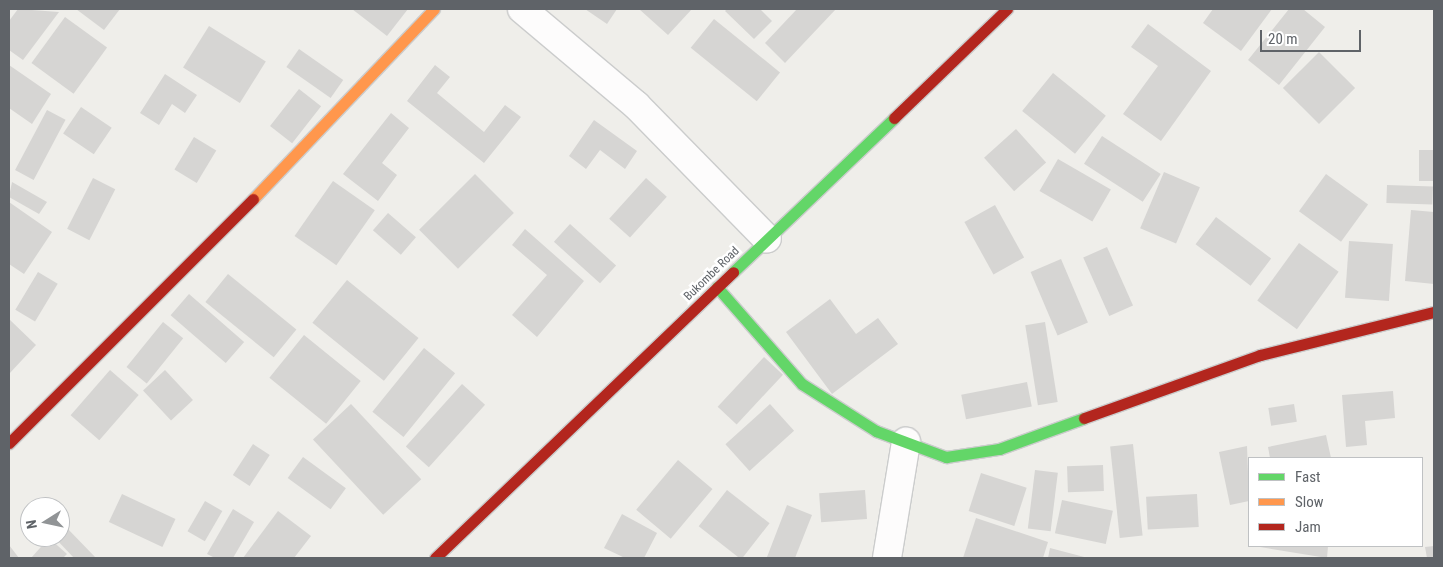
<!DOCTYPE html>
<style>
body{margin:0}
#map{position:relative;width:1443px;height:567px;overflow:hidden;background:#efeeea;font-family:"Roboto Condensed",sans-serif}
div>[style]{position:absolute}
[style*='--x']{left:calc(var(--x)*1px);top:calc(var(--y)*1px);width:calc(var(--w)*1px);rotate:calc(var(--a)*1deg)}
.building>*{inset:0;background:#d6d5d3;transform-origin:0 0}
.roads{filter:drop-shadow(1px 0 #cbcccc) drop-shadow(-1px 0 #cbcccc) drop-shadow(0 1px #cbcccc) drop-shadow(0 -1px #cbcccc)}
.street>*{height:28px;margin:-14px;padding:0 14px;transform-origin:14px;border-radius:14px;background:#fdfcfc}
.fast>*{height:11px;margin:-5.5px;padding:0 5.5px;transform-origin:5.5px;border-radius:5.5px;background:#63d668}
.slow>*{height:11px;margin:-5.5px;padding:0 5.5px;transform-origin:5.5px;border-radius:5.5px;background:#ff974d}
.jam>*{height:11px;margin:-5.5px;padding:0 5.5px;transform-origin:5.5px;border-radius:5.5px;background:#b3261e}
span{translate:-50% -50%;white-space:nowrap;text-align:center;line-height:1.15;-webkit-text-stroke:5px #fff;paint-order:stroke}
.street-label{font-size:12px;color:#5f6368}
.frame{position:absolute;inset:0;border:10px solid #5f6368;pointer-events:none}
.legend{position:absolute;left:1248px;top:457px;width:175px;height:90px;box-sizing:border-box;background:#fff;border:1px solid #bfc1c3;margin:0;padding:6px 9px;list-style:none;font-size:15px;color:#5f6368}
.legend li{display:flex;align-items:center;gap:10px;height:25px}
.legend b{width:25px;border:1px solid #bfc1c3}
.north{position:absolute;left:20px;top:497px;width:50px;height:50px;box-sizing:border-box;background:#fff;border:1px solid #bfc1c3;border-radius:50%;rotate:260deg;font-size:14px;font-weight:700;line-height:20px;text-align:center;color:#5f6368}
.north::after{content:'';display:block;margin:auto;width:18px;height:22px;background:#919496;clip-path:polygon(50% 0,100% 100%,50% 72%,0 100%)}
.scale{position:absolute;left:1260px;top:30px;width:101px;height:22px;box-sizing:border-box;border:2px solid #5f6368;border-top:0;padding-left:6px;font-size:15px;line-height:18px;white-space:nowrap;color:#5f6368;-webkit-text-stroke:4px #fff;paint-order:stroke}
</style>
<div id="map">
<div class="building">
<i style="clip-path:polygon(18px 9px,59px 12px,23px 60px,9px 50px,9px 21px)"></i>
<i style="clip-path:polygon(76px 9px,120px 9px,104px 30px)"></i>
<i style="clip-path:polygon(352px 9px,408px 9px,387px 36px)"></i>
<i style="clip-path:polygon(585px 9px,617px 9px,607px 24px)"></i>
<i style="clip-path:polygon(639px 9px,692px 9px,668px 35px)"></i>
<i style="clip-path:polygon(727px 9px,760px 9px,772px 21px,754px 39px,725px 11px)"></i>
<i style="clip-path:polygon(797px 9px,836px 9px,785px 63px,765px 43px)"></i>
<i style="clip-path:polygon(1213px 9px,1272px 9px,1241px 51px,1203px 23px)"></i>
<i style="clip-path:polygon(1289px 9px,1303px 9px,1325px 27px,1279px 85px,1248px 60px)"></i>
<i style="left:65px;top:17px;width:52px;height:57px;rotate:36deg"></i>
<i style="left:714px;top:19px;width:85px;height:37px;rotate:39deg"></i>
<i style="clip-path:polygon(1148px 24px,1211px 71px,1161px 141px,1123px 114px,1158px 66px,1131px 47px)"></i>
<i style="left:209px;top:26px;width:67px;height:49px;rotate:32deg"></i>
<i style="left:299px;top:49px;width:54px;height:22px;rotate:35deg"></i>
<i style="left:1319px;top:52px;width:51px;height:51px;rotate:45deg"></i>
<i style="clip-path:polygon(9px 65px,51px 94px,32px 124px,9px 108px)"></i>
<i style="clip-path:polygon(435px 65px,450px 77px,437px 93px,484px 132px,505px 105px,521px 117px,484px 163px,407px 101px)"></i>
<i style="left:1053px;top:73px;width:68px;height:49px;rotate:39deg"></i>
<i style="clip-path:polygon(165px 74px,197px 95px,185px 113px,172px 104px,159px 125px,140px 113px)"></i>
<i style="left:299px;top:89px;width:28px;height:47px;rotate:38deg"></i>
<i style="left:81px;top:107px;width:37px;height:32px;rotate:34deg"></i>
<i style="left:47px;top:110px;width:21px;height:68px;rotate:28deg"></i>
<i style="clip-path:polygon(391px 113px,409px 128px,382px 163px,397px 175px,378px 201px,343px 174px)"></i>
<i style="clip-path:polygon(594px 120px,637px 151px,625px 169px,600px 150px,586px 169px,569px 156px)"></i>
<i style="left:1016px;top:129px;width:45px;height:43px;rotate:48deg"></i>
<i style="left:1102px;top:136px;width:70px;height:33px;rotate:33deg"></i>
<i style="left:194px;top:137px;width:26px;height:38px;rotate:31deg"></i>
<i style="left:1419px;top:150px;width:15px;height:31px"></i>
<i style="left:1058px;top:159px;width:61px;height:37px;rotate:30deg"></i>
<i style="left:1164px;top:172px;width:39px;height:61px;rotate:23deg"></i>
<i style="left:475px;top:174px;width:55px;height:79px;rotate:45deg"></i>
<i style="left:1326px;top:174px;width:52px;height:46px;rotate:36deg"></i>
<i style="left:93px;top:178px;width:25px;height:57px;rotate:27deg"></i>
<i style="left:646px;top:178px;width:28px;height:55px;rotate:42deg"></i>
<i style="left:333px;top:181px;width:51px;height:67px;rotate:35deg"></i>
<i style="clip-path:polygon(12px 182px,47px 202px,39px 214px,9px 197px)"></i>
<i style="left:1387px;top:185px;width:46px;height:18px;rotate:2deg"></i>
<i style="clip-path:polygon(9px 202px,52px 232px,24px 274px,9px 264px)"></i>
<i style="left:995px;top:205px;width:60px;height:35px;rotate:61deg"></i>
<i style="clip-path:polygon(1411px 210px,1434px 212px,1434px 284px,1405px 281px)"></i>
<i style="left:388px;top:213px;width:37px;height:23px;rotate:41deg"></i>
<i style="left:1216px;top:217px;width:69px;height:34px;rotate:37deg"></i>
<i style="left:570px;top:224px;width:62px;height:24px;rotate:42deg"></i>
<i style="clip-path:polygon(525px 229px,584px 281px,537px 337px,512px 315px,547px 275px,512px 245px)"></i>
<i style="left:1349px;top:241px;width:44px;height:57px;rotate:4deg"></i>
<i style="left:1299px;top:243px;width:49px;height:71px;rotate:36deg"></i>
<i style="left:1107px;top:247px;width:64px;height:26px;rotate:66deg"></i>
<i style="left:1061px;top:259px;width:69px;height:33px;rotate:67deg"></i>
<i style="left:38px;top:272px;width:23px;height:44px;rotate:31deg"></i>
<i style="left:228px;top:274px;width:88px;height:36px;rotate:39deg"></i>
<i style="left:347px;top:280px;width:92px;height:55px;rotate:39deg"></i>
<i style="left:189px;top:294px;width:73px;height:28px;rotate:41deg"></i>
<i style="clip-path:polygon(830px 299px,856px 334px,878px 318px,898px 344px,832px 394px,786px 332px)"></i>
<i style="clip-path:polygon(9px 319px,36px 345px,9px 374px)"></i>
<i style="left:163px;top:322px;width:26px;height:58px;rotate:39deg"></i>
<i style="left:1045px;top:322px;width:81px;height:20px;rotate:81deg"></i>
<i style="left:304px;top:335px;width:73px;height:55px;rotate:39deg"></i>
<i style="left:424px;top:348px;width:40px;height:82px;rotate:39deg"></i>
<i style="left:764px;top:357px;width:26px;height:68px;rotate:43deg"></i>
<i style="left:110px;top:370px;width:38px;height:60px;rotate:41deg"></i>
<i style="left:165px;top:370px;width:41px;height:30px;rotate:47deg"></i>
<i style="left:1027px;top:382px;width:25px;height:67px;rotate:79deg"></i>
<i style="left:462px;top:384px;width:31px;height:84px;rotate:42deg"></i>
<i style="clip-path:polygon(1393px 391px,1395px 418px,1365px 421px,1367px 445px,1346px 447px,1342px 395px)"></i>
<i style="left:351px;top:404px;width:103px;height:52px;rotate:47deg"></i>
<i style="left:770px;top:404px;width:36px;height:60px;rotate:48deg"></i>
<i style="left:1294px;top:404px;width:18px;height:26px;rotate:81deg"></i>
<i style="clip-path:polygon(1326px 435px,1331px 458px,1270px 458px,1268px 447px)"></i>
<i style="left:253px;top:444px;width:20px;height:37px;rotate:33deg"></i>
<i style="left:1133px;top:444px;width:92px;height:23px;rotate:84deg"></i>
<i style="clip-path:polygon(1247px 446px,1249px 501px,1230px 505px,1219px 452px)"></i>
<i style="left:303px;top:457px;width:53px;height:26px;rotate:36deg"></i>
<i style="left:678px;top:460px;width:45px;height:65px;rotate:40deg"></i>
<i style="left:1103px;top:465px;width:26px;height:36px;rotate:88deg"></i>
<i style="left:1035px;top:470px;width:23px;height:59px;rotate:7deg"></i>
<i style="left:981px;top:473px;width:48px;height:40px;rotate:18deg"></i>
<i style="left:727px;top:490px;width:54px;height:46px;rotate:38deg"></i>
<i style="left:865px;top:490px;width:29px;height:46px;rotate:86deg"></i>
<i style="left:122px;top:494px;width:59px;height:31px;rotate:25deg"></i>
<i style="left:1197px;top:494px;width:33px;height:51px;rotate:87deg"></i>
<i style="left:1062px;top:500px;width:52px;height:34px;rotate:12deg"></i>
<i style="left:205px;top:501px;width:20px;height:35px;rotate:30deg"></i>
<i style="clip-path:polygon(787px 505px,812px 515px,795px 558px,771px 558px,767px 557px)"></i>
<i style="clip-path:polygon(233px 509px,254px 522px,233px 558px,215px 558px,207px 554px)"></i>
<i style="clip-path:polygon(278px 511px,311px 536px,294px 558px,243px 558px)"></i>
<i style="clip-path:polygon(622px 514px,657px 533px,644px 558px,625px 558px,604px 548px)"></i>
<i style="clip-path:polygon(976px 518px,1048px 542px,1043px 558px,963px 558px)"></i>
<i style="clip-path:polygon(66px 527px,96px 558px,74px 558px,55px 538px)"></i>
<i style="clip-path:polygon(49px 538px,67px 554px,63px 558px,31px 558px)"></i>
<i style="clip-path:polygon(9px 545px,19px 558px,9px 558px)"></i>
<i style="clip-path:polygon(1254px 546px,1328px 546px,1327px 558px)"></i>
<i style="clip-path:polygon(1434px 546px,1434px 558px,1427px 558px,1425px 547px)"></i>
<i style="clip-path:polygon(1050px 548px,1088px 558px,1048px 558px)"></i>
</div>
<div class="roads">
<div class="street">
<i style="--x:522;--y:9;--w:149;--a:40.1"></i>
<i style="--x:636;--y:105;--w:187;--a:45.6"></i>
<i style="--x:887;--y:558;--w:118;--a:-80.7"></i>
</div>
<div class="fast">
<i style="--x:733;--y:272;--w:223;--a:-43.7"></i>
<i style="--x:717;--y:287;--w:129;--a:48.8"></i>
<i style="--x:802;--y:384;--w:88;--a:32.4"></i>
<i style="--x:876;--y:431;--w:75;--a:20.4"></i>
<i style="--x:946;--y:457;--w:54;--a:-8.6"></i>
<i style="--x:999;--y:449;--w:90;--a:-20"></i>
</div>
<div class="slow">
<i style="--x:253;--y:199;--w:262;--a:-46.4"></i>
</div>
<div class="jam">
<i style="--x:894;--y:118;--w:157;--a:-44"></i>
<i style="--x:1084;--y:418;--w:187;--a:-19.7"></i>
<i style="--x:1260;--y:355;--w:179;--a:-13.9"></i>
<i style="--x:9;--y:443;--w:345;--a:-45"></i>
<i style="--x:435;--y:558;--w:413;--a:-43.8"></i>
</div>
</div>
<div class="street-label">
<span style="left:712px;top:274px;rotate:-44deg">Bukombe Road</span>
</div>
<div class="frame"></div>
<ul class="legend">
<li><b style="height:6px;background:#63d668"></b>Fast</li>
<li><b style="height:6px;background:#ff974d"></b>Slow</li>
<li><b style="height:6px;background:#b3261e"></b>Jam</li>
</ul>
<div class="north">N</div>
<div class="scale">20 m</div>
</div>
